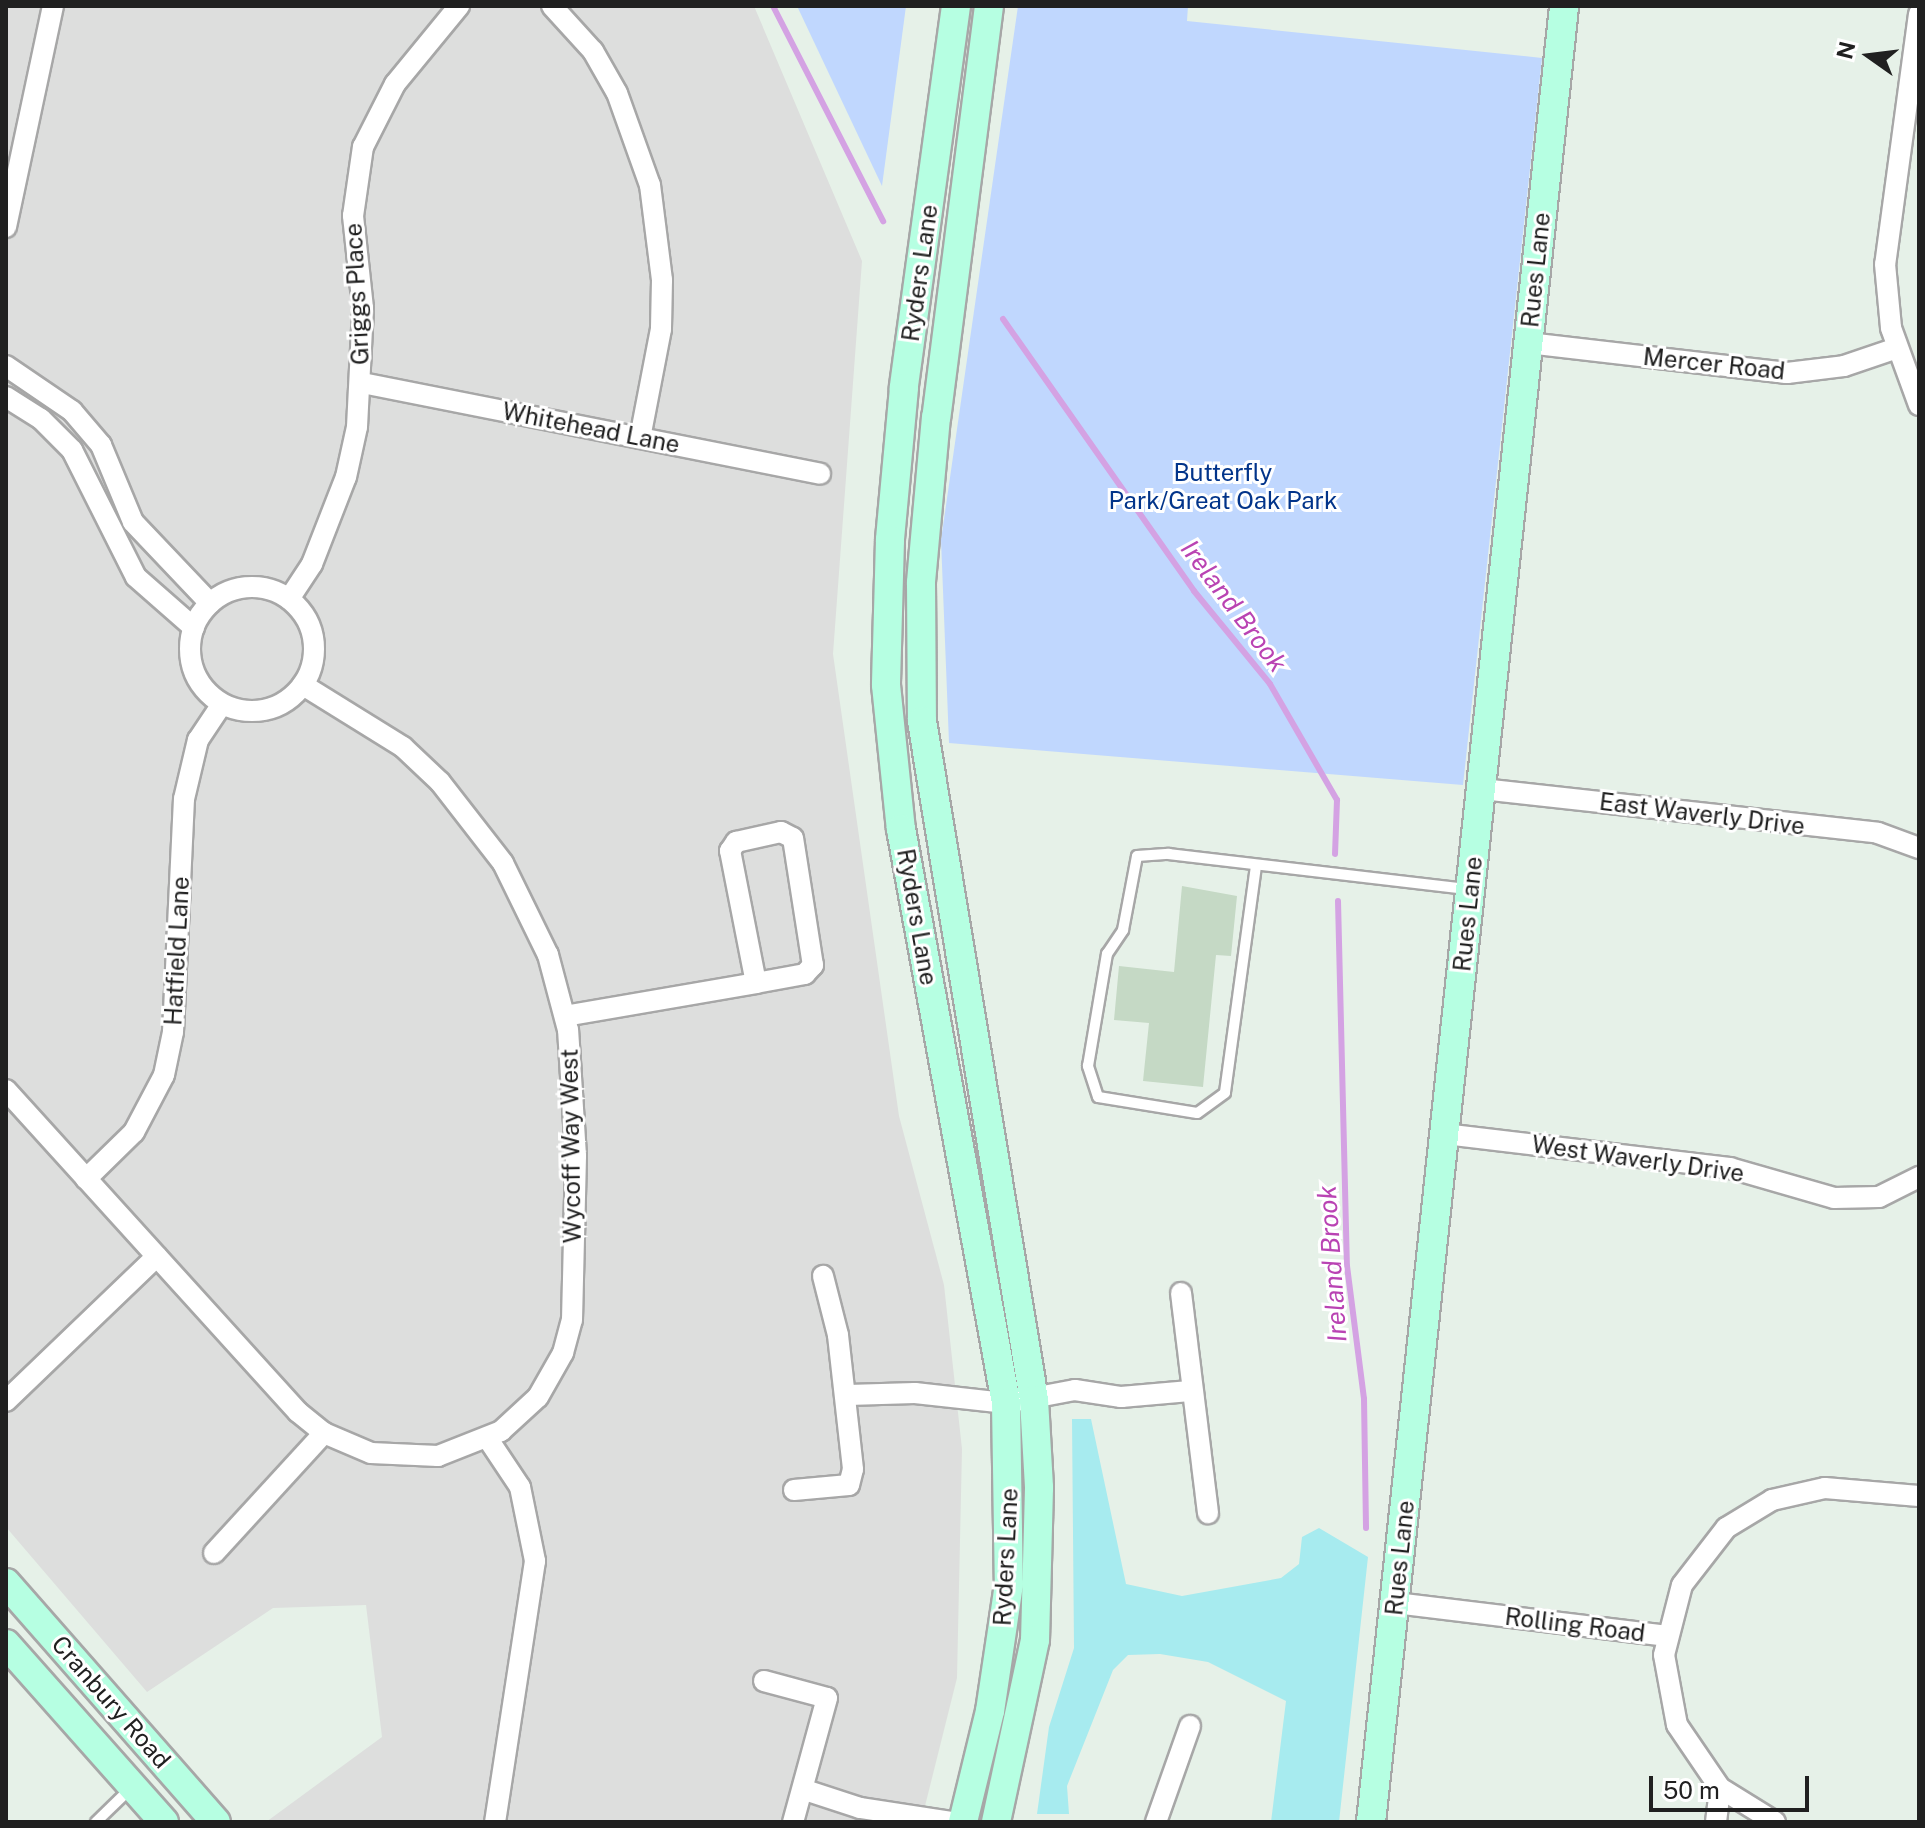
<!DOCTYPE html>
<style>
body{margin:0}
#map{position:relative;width:1925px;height:1828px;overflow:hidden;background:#e6f1e8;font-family:"Public Sans",sans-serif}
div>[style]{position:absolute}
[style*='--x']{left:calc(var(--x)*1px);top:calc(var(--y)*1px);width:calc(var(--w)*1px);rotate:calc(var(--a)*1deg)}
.residential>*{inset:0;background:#dddedd}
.grass>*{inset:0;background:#a7ebef}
.park>*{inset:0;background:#c0d7fe}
.stream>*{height:6px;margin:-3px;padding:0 3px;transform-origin:3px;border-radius:3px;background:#d4a2e3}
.building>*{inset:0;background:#c5d9c5}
.roads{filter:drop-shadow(2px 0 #a7a7a7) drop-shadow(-2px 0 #a7a7a7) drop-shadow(0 2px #a7a7a7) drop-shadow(0 -2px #a7a7a7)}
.lane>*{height:10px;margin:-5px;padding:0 5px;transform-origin:5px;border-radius:5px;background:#fff}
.street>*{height:20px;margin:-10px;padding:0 10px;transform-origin:10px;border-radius:10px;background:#fff}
.street>.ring{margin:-10px;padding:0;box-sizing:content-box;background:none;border:20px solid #fff;border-radius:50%}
.secondary>*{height:28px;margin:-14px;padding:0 14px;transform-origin:14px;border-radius:14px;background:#b6ffe2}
span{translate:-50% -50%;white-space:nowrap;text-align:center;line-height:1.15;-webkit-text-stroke:6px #fff;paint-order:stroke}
.street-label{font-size:24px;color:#202020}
.park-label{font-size:24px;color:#02348a}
.water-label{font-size:26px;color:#b943b3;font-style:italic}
.frame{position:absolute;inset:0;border:8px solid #202020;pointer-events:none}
.north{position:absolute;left:1829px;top:16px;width:80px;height:80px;-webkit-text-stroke:6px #fff;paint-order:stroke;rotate:284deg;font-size:22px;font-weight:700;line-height:32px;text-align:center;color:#202020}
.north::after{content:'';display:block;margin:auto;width:28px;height:36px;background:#202020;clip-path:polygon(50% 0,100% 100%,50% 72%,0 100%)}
.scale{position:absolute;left:1649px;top:1776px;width:160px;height:36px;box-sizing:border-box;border:4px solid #202020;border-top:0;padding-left:10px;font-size:24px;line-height:28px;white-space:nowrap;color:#202020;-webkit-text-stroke:6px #fff;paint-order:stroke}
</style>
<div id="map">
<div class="residential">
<i style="clip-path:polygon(6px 6px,754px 6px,862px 261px,833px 654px,899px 1116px,944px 1285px,962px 1449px,957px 1678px,921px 1822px,266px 1822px,382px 1737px,366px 1605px,273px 1608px,147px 1692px,6px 1527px)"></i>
</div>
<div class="grass">
<i style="clip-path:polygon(1072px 1419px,1091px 1419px,1126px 1584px,1182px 1596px,1281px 1578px,1299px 1564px,1302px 1537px,1319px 1528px,1368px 1557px,1339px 1822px,1271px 1822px,1286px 1701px,1208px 1662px,1160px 1654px,1128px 1655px,1113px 1670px,1067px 1786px,1069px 1814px,1037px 1814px,1049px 1727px,1074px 1648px)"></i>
</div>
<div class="park">
<i style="clip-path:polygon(797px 6px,906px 6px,882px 186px)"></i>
<i style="clip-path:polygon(1018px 6px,1188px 6px,1187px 21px,1542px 58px,1463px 785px,949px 743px,941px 540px)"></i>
</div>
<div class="stream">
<i style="--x:773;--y:6;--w:242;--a:62.9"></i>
<i style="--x:1003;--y:319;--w:332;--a:54.9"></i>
<i style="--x:1194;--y:591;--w:120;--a:50.7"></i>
<i style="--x:1270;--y:684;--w:134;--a:60"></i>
<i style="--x:1337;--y:800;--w:54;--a:92.1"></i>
<i style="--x:1338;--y:901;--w:365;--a:88.6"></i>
<i style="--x:1347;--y:1266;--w:134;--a:82.7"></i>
<i style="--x:1364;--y:1399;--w:129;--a:89.1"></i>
</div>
<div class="building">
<i style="clip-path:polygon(1182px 886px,1237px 896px,1231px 956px,1216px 955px,1203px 1087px,1143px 1081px,1149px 1023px,1114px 1020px,1119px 966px,1174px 972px)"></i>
</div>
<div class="roads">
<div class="lane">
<i style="--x:1256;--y:866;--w:229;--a:97.8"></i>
<i style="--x:1225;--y:1093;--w:34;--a:144"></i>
<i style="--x:1197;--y:1113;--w:100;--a:-170.8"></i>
<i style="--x:1098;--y:1097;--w:33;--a:-108"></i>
<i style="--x:1088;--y:1066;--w:114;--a:-80.4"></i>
<i style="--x:1107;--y:954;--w:29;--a:-56"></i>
<i style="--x:1123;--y:930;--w:75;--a:-79.3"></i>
<i style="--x:1137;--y:856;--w:32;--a:-4"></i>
<i style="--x:1169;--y:854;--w:301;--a:6.7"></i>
<i style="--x:96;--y:1822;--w:49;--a:-44.2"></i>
</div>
<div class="street">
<i style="--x:552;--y:6;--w:61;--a:47.7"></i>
<i style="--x:593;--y:51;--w:48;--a:60.3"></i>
<i style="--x:617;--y:93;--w:98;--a:70.3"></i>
<i style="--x:650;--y:185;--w:96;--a:82.8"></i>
<i style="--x:662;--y:280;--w:49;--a:91.2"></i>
<i style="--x:661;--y:329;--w:111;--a:100.9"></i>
<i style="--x:1919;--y:14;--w:252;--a:97.7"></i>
<i style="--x:1885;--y:264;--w:64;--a:84.6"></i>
<i style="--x:1891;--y:328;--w:82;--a:70"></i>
<i style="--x:6;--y:227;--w:226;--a:-78"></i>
<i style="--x:1528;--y:343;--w:261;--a:6.6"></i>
<i style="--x:1787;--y:373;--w:57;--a:-7"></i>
<i style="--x:1844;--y:366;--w:56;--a:-18.8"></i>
<i style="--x:6;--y:366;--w:80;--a:34.3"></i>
<i style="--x:72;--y:411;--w:45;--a:49.5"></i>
<i style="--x:101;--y:445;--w:83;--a:67.4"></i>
<i style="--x:133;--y:522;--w:112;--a:46.5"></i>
<i style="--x:362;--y:383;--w:467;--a:11.2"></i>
<i style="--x:6;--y:397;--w:41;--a:32.2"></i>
<i style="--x:41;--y:419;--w:44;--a:45"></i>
<i style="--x:72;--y:450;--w:142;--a:63.3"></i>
<i style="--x:136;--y:577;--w:77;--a:41.3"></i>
<i class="ring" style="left:190px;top:587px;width:104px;height:104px"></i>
<i style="--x:289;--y:599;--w:42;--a:-56.7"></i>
<i style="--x:312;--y:564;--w:93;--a:-68.7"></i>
<i style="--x:346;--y:477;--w:51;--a:-77.6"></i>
<i style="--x:357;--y:427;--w:119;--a:-87.1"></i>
<i style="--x:363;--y:308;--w:93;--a:-96.2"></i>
<i style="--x:353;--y:216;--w:70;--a:-81.8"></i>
<i style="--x:363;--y:147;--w:71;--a:-63.1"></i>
<i style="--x:395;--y:84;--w:101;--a:-50.6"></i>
<i style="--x:1482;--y:789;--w:398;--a:6.3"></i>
<i style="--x:1878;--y:833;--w:44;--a:20.1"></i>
<i style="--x:781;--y:832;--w:13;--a:27"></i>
<i style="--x:793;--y:838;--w:129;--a:81.1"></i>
<i style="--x:813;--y:965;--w:12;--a:132"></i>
<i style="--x:805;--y:974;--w:50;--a:169.6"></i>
<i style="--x:756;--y:983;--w:135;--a:-101.1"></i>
<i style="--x:730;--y:851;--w:11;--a:-56"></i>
<i style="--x:736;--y:842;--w:46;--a:-12.5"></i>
<i style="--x:565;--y:1016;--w:194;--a:-9.8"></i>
<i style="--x:6;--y:1090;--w:435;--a:47.8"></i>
<i style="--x:298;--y:1412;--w:33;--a:39"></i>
<i style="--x:324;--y:1433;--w:51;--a:23.1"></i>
<i style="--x:371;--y:1453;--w:67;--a:2.6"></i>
<i style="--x:438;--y:1456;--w:68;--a:-21.6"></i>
<i style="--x:501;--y:1431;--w:50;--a:-42.6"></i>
<i style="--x:538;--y:1397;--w:51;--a:-60.4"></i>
<i style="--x:563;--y:1353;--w:34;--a:-75"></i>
<i style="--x:572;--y:1320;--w:164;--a:-88.6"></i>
<i style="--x:576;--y:1156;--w:126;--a:-93.6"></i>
<i style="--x:568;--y:1030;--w:78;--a:-104.9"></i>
<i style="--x:548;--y:955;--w:102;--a:-116.1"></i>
<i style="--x:503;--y:863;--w:103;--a:-127.9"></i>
<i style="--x:440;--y:782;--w:51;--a:-136.6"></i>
<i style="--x:403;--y:747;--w:118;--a:-148.2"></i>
<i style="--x:1445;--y:1134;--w:287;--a:6.8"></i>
<i style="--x:1730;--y:1168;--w:108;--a:16.1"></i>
<i style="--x:1834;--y:1198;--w:45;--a:-1.3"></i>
<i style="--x:1879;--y:1197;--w:45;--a:-26.6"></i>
<i style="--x:86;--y:1179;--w:67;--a:-44.4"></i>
<i style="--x:134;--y:1132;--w:64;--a:-62.2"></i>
<i style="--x:164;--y:1075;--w:44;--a:-78.2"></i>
<i style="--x:173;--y:1032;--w:233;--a:-87.3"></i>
<i style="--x:184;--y:799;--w:61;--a:-76.7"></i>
<i style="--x:198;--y:740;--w:43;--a:-56.3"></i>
<i style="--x:1181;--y:1293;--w:222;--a:83"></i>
<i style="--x:848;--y:1395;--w:67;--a:-1.7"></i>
<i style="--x:915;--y:1393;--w:92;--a:6.3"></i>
<i style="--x:1006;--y:1403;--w:70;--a:-10.7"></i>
<i style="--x:1075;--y:1390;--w:47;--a:8.7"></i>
<i style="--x:1121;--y:1397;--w:69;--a:-5"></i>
<i style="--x:6;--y:1401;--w:209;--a:-43.8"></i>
<i style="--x:488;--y:1439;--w:58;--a:56.3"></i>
<i style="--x:520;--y:1487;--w:76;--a:78.5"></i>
<i style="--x:535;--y:1561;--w:264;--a:98.7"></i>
<i style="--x:794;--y:1490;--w:55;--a:-5.2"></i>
<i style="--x:849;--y:1485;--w:16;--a:-76"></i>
<i style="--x:853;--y:1469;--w:135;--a:-96.4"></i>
<i style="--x:838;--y:1335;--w:61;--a:-104.3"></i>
<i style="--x:214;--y:1553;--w:163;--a:-47.5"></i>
<i style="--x:1395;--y:1603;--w:273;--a:6.9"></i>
<i style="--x:764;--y:1681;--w:65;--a:15.1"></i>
<i style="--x:827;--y:1698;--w:129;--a:105.3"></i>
<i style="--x:805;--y:1790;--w:58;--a:18.1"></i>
<i style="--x:860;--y:1808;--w:92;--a:8.7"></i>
<i style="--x:1156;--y:1822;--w:102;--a:-70.5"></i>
<i style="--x:1716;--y:1822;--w:34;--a:-83"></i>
<i style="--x:1775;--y:1822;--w:65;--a:-148.3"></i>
<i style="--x:1720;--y:1788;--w:76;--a:-124.3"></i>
<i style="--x:1677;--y:1725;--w:71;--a:-100.5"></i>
<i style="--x:1664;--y:1655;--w:72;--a:-75.6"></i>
<i style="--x:1682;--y:1585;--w:72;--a:-52.3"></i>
<i style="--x:1726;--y:1528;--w:54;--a:-31.3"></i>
<i style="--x:1772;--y:1500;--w:54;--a:-12.8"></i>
<i style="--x:1825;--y:1488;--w:94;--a:4.9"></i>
</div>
<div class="secondary">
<i style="--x:956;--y:6;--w:386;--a:97.8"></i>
<i style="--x:904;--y:388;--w:153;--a:95.3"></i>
<i style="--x:890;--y:540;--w:145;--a:91.6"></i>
<i style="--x:886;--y:685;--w:145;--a:84.1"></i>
<i style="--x:901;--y:829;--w:584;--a:79.63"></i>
<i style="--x:1006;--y:1403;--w:181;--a:89.1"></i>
<i style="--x:1009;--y:1584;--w:128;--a:98.5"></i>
<i style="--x:990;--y:1711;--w:114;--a:103.7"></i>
<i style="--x:989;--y:6;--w:414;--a:97.3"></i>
<i style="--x:936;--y:417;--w:167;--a:95.2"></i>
<i style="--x:921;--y:583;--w:138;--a:89.6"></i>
<i style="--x:922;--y:721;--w:688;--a:80.63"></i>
<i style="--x:1034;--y:1400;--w:88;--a:86.7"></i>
<i style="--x:1039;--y:1488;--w:152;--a:91.5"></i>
<i style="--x:1035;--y:1640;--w:186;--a:102.1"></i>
<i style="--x:6;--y:1583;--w:318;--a:48.7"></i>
<i style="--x:6;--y:1644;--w:238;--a:48.4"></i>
<i style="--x:1371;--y:1822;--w:1826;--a:-83.93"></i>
</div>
</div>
<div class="street-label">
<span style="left:1536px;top:270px;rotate:-84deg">Rues Lane</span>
<span style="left:920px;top:273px;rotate:-82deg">Ryders Lane</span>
<span style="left:357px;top:294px;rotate:-93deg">Griggs Place</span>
<span style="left:1714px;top:364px;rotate:6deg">Mercer Road</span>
<span style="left:591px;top:428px;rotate:11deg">Whitehead Lane</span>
<span style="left:1702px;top:814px;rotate:7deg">East Waverly Drive</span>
<span style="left:1468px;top:914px;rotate:-84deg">Rues Lane</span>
<span style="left:917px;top:917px;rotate:80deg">Ryders Lane</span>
<span style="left:177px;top:951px;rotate:-87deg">Hatfield Lane</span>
<span style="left:571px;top:1146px;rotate:-91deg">Wycoff Way West</span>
<span style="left:1638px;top:1159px;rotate:8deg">West Waverly Drive</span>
<span style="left:1006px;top:1557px;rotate:-87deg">Ryders Lane</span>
<span style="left:1400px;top:1558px;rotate:-84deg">Rues Lane</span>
<span style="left:1575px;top:1625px;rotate:7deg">Rolling Road</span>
<span style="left:111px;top:1702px;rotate:49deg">Cranbury Road</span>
</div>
<div class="park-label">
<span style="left:1223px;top:487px">Butterfly<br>Park/Great Oak Park</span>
</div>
<div class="water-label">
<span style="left:1234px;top:606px;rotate:53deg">Ireland Brook</span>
<span style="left:1332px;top:1264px;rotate:-94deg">Ireland Brook</span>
</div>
<div class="frame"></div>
<div class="north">N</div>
<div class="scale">50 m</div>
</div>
